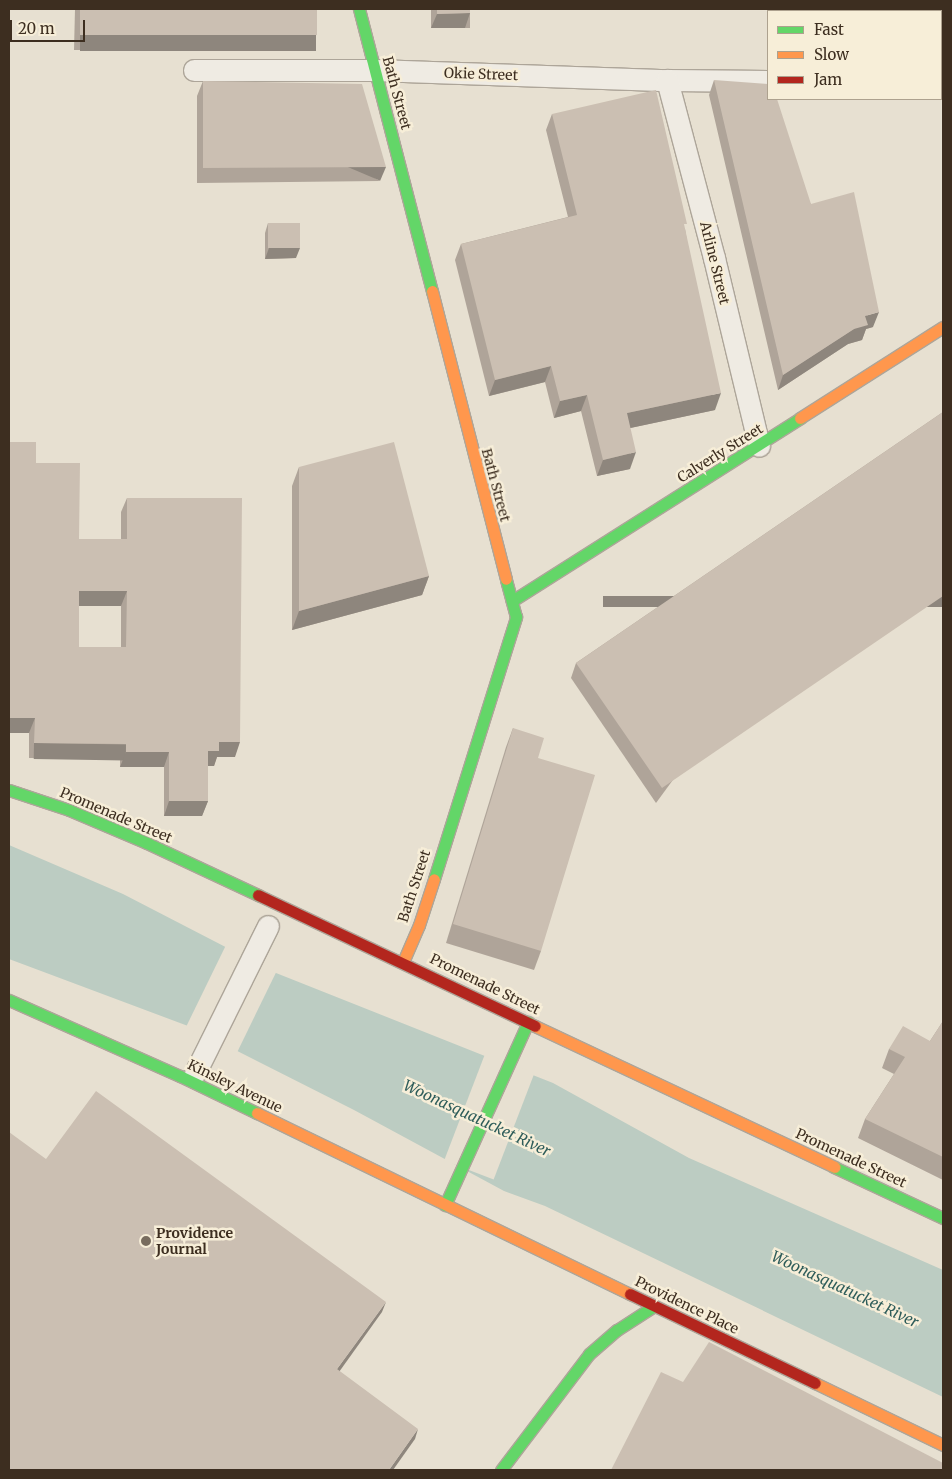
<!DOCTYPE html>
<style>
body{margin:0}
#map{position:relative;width:952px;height:1479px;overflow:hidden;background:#e7e0d1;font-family:Merriweather,serif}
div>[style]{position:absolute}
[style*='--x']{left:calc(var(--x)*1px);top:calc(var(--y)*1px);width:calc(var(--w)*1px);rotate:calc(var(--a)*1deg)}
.water>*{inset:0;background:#bcccc2}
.pier>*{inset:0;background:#e7e0d1;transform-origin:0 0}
.roads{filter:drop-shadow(1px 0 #ada599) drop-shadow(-1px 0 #ada599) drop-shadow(0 1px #ada599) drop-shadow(0 -1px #ada599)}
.street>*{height:21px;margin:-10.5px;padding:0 10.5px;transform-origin:10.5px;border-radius:10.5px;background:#efebe3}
.fast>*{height:11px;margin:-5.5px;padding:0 5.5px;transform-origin:5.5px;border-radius:5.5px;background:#63d668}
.slow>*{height:11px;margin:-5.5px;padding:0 5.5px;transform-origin:5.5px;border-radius:5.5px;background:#ff974d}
.jam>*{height:11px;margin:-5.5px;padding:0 5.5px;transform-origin:5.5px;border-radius:5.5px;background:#b3261e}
.wall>*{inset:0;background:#afa499;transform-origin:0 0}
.shaded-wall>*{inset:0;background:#8e867d;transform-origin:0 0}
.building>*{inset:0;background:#cbbfb2;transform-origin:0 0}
.dots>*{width:14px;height:14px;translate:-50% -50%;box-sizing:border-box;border:2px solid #f7eed8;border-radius:50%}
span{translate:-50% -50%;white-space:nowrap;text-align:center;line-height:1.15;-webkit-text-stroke:5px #f7eed8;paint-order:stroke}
.street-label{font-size:14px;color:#3d2e20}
.poi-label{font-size:14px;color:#3d2e20;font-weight:700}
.left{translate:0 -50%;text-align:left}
.water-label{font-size:15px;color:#2f5d5a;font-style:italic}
.frame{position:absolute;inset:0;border:10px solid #3d2e20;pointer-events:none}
.legend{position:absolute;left:767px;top:10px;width:175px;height:90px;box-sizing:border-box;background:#f7eed8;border:1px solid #ada18e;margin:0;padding:6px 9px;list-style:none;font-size:15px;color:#3d2e20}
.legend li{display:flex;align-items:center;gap:10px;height:25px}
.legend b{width:25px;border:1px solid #ada18e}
.scale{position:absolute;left:10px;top:20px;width:75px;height:22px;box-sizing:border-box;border:2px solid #3d2e20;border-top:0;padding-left:6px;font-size:15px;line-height:18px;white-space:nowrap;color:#3d2e20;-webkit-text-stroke:4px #f7eed8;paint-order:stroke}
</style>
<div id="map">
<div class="water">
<i style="clip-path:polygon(9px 845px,123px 894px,276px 973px,553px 1083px,689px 1158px,943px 1270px,943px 1397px,545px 1206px,504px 1191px,354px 1110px,188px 1026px,9px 959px)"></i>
</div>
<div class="pier">
<i style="left:226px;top:945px;width:57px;height:92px;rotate:26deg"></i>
<i style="left:485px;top:1054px;width:53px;height:114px;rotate:21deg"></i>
</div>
<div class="roads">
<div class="street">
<i style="--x:194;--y:70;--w:181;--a:0"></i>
<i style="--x:375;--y:70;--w:292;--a:2"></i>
<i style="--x:667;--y:80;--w:101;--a:0.6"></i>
<i style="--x:667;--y:80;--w:184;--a:75.2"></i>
<i style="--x:714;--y:258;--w:193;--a:76.5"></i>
<i style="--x:941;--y:87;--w:2;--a:0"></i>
<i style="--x:195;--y:1073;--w:164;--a:-63.6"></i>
</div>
<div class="fast">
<i style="--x:359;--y:9;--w:291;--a:75.5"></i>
<i style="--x:512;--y:601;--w:341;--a:-32.4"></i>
<i style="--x:9;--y:790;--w:63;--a:18.4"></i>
<i style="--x:69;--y:810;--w:85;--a:22.9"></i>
<i style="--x:147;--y:843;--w:123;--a:25.1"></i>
<i style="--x:434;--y:879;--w:275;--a:-72.6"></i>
<i style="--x:516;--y:617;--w:39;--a:-105"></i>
<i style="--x:9;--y:1000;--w:187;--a:24"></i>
<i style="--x:180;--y:1076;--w:85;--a:25.7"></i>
<i style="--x:834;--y:1167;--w:120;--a:25.1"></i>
<i style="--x:445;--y:1205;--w:201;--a:-65.6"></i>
<i style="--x:501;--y:1470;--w:146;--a:-52.8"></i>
<i style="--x:589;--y:1354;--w:37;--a:-41"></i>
<i style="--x:617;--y:1330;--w:44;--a:-33"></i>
</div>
<div class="slow">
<i style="--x:432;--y:291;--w:297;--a:75.6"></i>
<i style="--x:800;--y:418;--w:169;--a:-32.5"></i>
<i style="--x:403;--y:962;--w:40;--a:-66.6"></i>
<i style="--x:419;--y:925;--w:48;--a:-71.9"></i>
<i style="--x:535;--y:1026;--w:331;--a:25.2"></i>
<i style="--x:257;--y:1113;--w:415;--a:25.9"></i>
<i style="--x:815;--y:1383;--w:142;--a:25.8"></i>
</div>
<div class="jam">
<i style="--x:258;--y:895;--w:306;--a:25.3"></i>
<i style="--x:630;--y:1294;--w:205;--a:25.7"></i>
</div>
</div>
<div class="wall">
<i style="clip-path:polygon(75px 9px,317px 9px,316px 36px,311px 51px,74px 50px)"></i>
<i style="left:431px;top:9px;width:39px;height:19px"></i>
<i style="clip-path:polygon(714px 80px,811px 204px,873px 327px,866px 329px,862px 340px,848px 344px,778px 390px,709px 95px)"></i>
<i style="clip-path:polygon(203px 81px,380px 181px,197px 183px,197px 96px)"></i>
<i style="clip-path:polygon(552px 114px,685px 229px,715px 410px,630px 428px,630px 469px,597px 476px,581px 411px,554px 418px,545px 382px,489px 396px,455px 260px,461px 244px,568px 217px,546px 130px)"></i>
<i style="clip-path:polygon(268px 223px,296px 258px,265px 259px,265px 233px)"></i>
<i style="clip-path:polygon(943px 412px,656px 803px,571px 678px,576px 663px)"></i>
<i style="clip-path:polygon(evenodd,9px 442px,79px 539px,121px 539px,121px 512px,127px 498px,235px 757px,217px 757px,214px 766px,208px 766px,208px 801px,202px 816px,164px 816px,164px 767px,120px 767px,120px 759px,29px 758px,29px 733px,9px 733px,9px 442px,79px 606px,121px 606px,121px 647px,79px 647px,79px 606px)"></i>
<i style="clip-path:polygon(299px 467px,429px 576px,422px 595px,292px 630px,292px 486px)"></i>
<i style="clip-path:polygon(513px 728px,538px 758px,541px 951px,534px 970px,446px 943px,506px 747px)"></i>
<i style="clip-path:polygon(943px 1021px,943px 1180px,858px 1138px,865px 1119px,894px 1074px,882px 1068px,889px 1049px,930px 1041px)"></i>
</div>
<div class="shaded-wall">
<i style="clip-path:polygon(470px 13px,465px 28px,431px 28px,437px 14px)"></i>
<i style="left:80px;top:35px;width:236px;height:16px"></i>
<i style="left:386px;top:167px;width:15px;height:183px;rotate:113deg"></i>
<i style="clip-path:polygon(269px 248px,300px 248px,296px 258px,265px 259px)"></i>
<i style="clip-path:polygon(879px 312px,873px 327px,866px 329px,862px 340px,848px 344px,778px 390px,783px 375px,854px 329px,865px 316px)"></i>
<i style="clip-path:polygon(551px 366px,545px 382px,489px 396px,495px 380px)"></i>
<i style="clip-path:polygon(721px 393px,715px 410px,621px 430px,627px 413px)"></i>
<i style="clip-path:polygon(587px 395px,581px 411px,554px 418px,560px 401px)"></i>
<i style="clip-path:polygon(636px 452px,630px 469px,597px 476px,603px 460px)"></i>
<i style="clip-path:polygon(429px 576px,422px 595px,292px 630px,299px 611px)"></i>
<i style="clip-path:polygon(79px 591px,127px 591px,121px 606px,74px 606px)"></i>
<i style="left:943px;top:596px;width:11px;height:340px;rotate:90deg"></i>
<i style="clip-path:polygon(9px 718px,35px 718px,29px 733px,9px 733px)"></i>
<i style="clip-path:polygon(219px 742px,240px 742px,235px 757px,217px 757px,214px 766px,202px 766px,208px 751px)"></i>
<i style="left:34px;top:743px;width:92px;height:16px;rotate:1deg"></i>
<i style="clip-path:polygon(126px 752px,169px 752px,164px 767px,120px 767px)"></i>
<i style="clip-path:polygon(169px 801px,208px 801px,202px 816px,164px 816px)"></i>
<i style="clip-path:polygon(386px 1302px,382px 1312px,334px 1379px,337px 1369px)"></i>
<i style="clip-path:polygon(418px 1429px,415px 1439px,393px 1470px,389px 1470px)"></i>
</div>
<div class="building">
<i style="left:80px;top:9px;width:237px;height:26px"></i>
<i style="clip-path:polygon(437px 9px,470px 9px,470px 13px,437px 14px)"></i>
<i style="clip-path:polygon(714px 80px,768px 84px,768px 99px,777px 99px,811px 204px,854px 192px,879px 312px,865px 316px,868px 325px,854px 329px,783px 375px)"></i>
<i style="clip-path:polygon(203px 81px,362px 84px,386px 167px,203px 168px)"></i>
<i style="clip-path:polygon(656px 90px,687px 224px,684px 224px,721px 393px,627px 413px,636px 452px,603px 460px,587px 395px,560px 401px,551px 366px,495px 380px,461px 244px,577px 215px,552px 114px)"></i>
<i style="left:268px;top:223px;width:32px;height:25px"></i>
<i style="clip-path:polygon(943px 412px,943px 596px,662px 788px,576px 663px)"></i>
<i style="clip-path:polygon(evenodd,9px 442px,36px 442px,36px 463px,80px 463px,79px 539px,127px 539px,127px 498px,242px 498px,240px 742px,219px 742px,219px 751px,208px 751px,208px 801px,169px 801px,169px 752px,126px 752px,126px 744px,34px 743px,35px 718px,9px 718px,9px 442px,79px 591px,127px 591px,126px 647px,79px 647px,79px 591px)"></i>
<i style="clip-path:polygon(394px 442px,429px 576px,299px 611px,299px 467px)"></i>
<i style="clip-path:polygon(513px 728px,544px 738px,538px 758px,595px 775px,541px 951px,453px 924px)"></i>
<i style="clip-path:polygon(943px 1021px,943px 1157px,865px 1119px,905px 1057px,889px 1049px,903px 1026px,930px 1041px)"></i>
<i style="clip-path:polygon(96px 1091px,386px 1302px,337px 1369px,418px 1429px,389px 1470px,9px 1470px,9px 1132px,46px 1159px)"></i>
<i style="clip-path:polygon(709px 1342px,943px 1463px,943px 1470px,611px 1470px,661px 1372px,683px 1382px)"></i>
</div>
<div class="dots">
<i style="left:146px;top:1241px;background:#786c5e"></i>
</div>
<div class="street-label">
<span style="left:481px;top:74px;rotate:2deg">Okie Street</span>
<span style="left:397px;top:93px;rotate:75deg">Bath Street</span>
<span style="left:715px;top:263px;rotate:76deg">Arline Street</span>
<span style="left:720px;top:453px;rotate:-32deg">Calverly Street</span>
<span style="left:496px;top:485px;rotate:75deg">Bath Street</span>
<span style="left:116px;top:815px;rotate:23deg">Promenade Street</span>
<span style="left:414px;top:886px;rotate:-72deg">Bath Street</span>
<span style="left:485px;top:984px;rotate:26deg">Promenade Street</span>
<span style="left:235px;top:1086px;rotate:26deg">Kinsley Avenue</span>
<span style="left:851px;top:1158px;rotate:25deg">Promenade Street</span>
<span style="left:687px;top:1305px;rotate:26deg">Providence Place</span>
</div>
<div class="poi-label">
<span class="left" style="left:156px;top:1241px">Providence<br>Journal</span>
</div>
<div class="water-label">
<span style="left:477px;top:1118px;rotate:25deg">Woonasquatucket River</span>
<span style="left:845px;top:1289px;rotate:25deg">Woonasquatucket River</span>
</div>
<div class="frame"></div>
<ul class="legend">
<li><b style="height:6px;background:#63d668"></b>Fast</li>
<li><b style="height:6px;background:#ff974d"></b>Slow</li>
<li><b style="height:6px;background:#b3261e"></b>Jam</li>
</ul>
<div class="scale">20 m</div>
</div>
